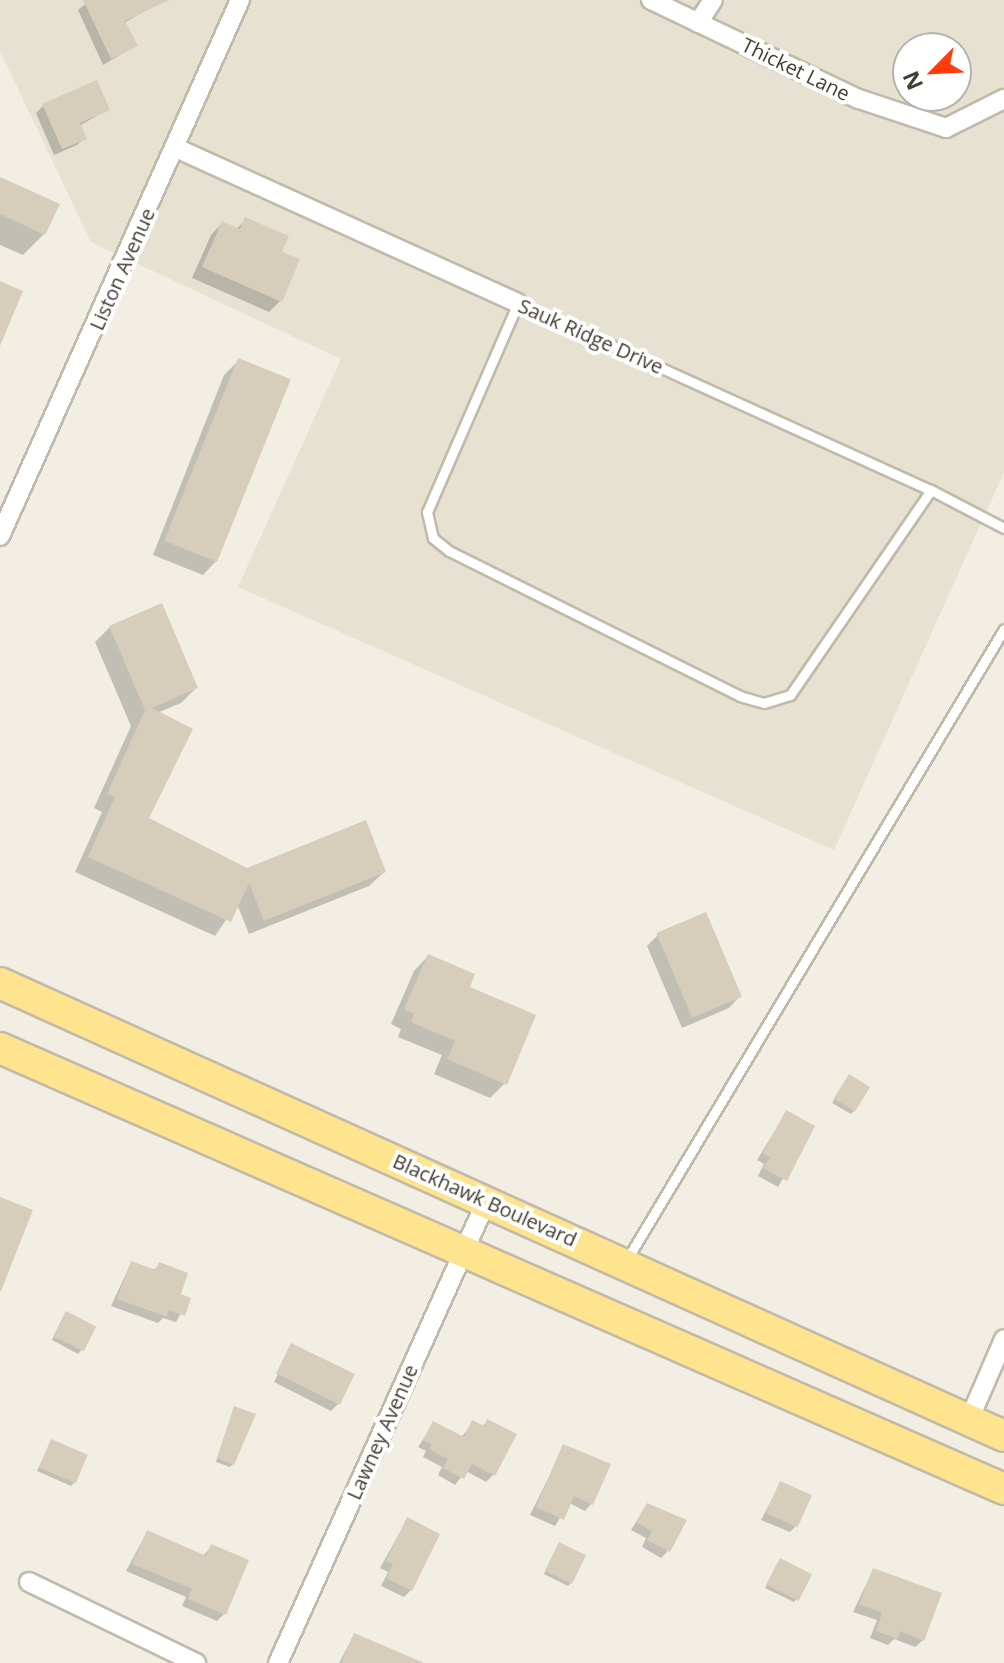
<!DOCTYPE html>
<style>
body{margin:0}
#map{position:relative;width:1004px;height:1663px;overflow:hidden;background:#f2eee3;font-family:"Open Sans",sans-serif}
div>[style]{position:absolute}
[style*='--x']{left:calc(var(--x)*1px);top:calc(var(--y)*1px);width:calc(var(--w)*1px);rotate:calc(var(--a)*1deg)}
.residential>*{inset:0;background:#e6e1d1}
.shadow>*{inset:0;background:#0003}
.building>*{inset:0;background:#d7cdbb;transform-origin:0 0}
.roads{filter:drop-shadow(2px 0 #c1b9a9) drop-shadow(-2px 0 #c1b9a9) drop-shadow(0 2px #c1b9a9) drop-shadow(0 -2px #c1b9a9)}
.lane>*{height:9px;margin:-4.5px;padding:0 4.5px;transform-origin:4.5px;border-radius:4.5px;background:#fff}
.street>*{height:18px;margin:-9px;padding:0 9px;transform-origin:9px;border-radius:9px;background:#fff}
.primary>*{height:30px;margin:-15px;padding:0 15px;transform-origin:15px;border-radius:15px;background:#ffe48f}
span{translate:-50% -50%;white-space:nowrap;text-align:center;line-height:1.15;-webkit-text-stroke:8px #fff;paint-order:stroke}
.street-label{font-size:20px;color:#443e33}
.north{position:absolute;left:892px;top:32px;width:80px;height:80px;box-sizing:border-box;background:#fff;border:2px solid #b4b2ad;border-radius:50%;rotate:246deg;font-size:22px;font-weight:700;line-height:32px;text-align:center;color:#443e33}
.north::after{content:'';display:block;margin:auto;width:28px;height:36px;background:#ff3c0d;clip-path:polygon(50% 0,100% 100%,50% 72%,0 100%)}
</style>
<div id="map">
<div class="residential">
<i style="clip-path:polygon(evenodd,0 0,1004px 0,1004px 472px,834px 850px,238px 587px,341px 359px,91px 242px,0 51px,0 0,908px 48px,956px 48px,956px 96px,908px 96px,908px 48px)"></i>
</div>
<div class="shadow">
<i style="clip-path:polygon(90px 0,141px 0,146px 10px,124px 23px,135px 46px,103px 65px,78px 10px)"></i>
<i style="clip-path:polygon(43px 106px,107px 110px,79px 126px,84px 138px,77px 145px,54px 155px,36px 113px)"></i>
<i style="clip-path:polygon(0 179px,44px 234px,23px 255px,0 245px)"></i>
<i style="clip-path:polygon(246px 220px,279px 253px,280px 301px,269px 312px,192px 278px,211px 235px,222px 223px,236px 229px)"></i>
<i style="clip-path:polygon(239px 360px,217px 560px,203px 575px,153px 555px,224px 375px)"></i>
<i style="clip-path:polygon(110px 627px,196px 688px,181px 703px,157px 713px,146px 819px,247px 870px,384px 872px,369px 886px,249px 934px,237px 904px,215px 936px,75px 872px,102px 812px,94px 808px,131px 726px,95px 642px)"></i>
<i style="clip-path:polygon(658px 935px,740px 996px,729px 1008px,682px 1028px,647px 946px)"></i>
<i style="clip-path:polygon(428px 956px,467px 988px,505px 1083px,490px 1098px,434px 1074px,442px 1055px,398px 1037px,401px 1029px,391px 1024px,414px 971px)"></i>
<i style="clip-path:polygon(846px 1080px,854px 1111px,851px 1114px,832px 1103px)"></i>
<i style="clip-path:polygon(786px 1113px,812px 1127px,778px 1187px,758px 1176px,764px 1164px,757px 1160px)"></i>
<i style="clip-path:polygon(131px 1263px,153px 1271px,159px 1265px,178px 1296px,189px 1299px,176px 1322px,163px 1318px,158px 1323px,111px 1306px)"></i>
<i style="clip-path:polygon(63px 1317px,81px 1351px,78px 1354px,52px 1340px)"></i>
<i style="clip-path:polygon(292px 1345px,338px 1404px,331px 1411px,274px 1382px)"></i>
<i style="clip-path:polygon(234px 1408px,233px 1464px,230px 1467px,216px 1462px)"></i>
<i style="clip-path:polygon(488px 1421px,493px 1475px,486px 1482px,466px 1471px,455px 1485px,438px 1475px,442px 1467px,423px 1457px,426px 1451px,418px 1447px,434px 1423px,461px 1438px,473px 1422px,481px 1427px)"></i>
<i style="clip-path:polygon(51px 1441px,74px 1483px,71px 1486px,37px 1471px)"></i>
<i style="clip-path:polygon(564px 1446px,592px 1503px,585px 1511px,569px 1503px,555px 1526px,530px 1515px)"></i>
<i style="clip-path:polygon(780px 1484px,797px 1525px,790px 1532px,761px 1520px)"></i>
<i style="clip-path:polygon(647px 1505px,668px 1551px,661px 1558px,642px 1547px,646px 1538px,631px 1530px)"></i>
<i style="clip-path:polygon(407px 1520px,411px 1590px,404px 1597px,381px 1586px,388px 1572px,380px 1568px)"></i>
<i style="clip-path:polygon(147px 1532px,203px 1556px,212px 1546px,224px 1614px,217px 1621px,182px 1606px,186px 1597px,126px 1571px)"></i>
<i style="clip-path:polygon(559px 1545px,571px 1583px,568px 1586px,544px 1574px)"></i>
<i style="clip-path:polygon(777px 1564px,797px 1599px,794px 1602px,765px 1588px)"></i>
<i style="clip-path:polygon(873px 1570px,923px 1640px,915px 1647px,894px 1639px,888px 1645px,870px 1638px,877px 1620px,853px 1612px)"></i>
<i style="clip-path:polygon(354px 1635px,410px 1663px,339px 1663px)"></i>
</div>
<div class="building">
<i style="clip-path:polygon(83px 0,169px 0,125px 21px,138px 46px,111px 59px)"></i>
<i style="clip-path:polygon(97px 80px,110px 110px,80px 123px,87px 139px,62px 149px,42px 104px)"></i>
<i style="clip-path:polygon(0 177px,60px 204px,45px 235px,0 214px)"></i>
<i style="clip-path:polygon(245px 217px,289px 236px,282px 252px,300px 259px,282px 302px,202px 267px,222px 221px,240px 229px)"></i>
<i style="clip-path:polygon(0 281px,23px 291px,0 346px)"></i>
<i style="left:238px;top:358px;width:57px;height:197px;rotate:22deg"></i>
<i style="clip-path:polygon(162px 603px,198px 688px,152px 708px,193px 729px,149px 818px,247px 868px,366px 820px,386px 872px,264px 921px,249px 883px,231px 922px,88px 857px,115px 797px,107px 794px,145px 710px,109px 626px)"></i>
<i style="left:706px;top:912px;width:92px;height:54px;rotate:67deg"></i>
<i style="clip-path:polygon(428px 954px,475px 974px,470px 987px,536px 1015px,507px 1085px,447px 1059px,455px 1041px,411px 1022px,414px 1014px,404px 1009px)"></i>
<i style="left:849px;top:1074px;width:25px;height:29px;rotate:32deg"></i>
<i style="clip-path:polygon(786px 1110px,815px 1126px,787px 1181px,763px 1168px,770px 1157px,763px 1153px)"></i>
<i style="clip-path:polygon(0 1197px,33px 1210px,1px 1291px,0 1291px)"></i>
<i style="clip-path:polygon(131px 1261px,156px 1270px,159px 1262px,188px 1273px,181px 1294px,191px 1298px,185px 1316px,168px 1310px,167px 1317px,117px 1299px)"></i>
<i style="left:66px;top:1311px;width:34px;height:28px;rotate:27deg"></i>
<i style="left:291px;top:1343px;width:71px;height:34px;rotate:26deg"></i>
<i style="clip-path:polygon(234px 1406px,256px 1414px,234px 1465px,217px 1458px)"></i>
<i style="clip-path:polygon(487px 1419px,517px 1434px,495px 1476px,472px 1464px,464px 1479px,443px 1468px,448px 1459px,429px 1449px,432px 1444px,423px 1440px,433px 1421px,464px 1437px,472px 1420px,484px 1426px)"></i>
<i style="left:51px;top:1439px;width:40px;height:31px;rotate:23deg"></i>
<i style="clip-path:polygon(563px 1444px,611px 1464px,593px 1505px,574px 1496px,564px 1520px,536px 1507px)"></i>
<i style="left:780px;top:1481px;width:35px;height:35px;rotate:24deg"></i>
<i style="clip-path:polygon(647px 1503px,687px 1520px,670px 1552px,647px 1540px,652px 1531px,636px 1522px)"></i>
<i style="clip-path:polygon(407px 1517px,440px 1534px,412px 1591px,386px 1578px,393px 1564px,386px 1561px)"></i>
<i style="clip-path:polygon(147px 1530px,206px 1556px,211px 1544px,249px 1560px,226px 1615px,188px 1599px,192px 1589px,132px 1564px)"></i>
<i style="left:559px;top:1542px;width:30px;height:32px;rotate:26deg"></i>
<i style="left:780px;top:1558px;width:36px;height:30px;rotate:27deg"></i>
<i style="clip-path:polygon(873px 1568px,942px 1593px,924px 1641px,900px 1631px,897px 1639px,876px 1631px,882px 1613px,859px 1604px)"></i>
<i style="clip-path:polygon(354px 1633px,424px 1663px,341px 1663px)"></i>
</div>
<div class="roads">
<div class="lane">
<i style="--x:931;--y:490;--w:249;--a:124.5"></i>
<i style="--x:790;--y:695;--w:27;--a:163"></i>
<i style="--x:764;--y:703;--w:25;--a:-164"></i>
<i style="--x:740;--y:696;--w:325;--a:-153.5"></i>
<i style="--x:449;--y:551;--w:21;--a:-141"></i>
<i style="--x:433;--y:538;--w:27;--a:-103"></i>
<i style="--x:427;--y:512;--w:228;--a:-66.5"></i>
<i style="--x:518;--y:303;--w:453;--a:24.4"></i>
<i style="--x:931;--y:490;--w:82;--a:27.5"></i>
<i style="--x:626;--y:1261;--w:736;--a:-59.12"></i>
</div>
<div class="street">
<i style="--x:651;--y:0;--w:230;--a:25.5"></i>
<i style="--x:859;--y:99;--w:92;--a:18.4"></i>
<i style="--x:946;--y:128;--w:65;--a:-26.6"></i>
<i style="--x:698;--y:23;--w:27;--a:-57"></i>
<i style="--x:176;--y:148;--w:375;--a:24.4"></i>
<i style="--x:0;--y:536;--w:587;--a:-65.88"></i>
<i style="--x:969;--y:1420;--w:88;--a:-66.6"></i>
<i style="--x:29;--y:1582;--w:186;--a:25.9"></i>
<i style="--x:278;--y:1663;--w:508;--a:-65.71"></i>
</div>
<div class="primary">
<i style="--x:0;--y:983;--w:1101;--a:24.28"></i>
<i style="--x:0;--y:1048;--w:1097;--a:23.71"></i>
</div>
</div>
<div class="street-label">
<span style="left:796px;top:69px;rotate:26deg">Thicket Lane</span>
<span style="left:122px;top:269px;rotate:-66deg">Liston Avenue</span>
<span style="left:591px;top:336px;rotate:24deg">Sauk Ridge Drive</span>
<span style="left:485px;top:1200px;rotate:24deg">Blackhawk Boulevard</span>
<span style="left:382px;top:1432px;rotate:-66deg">Lawney Avenue</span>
</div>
<div class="north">N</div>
</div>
